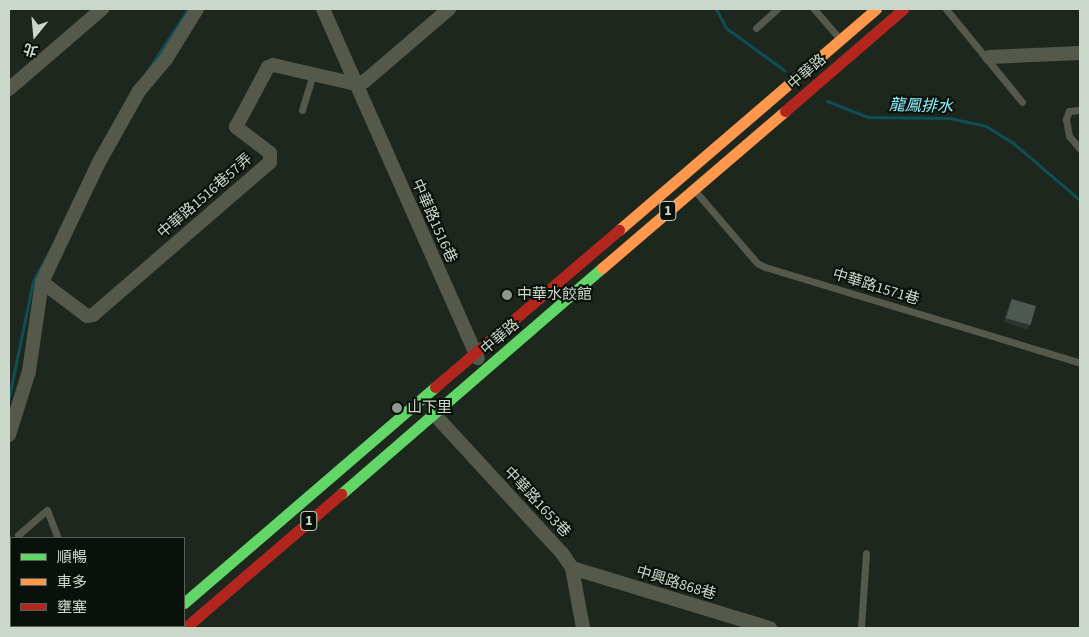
<!DOCTYPE html>
<meta charset="utf-8">
<style>
body{margin:0}
#map{position:relative;width:1089px;height:637px;overflow:hidden;background:#1e271e;font-family:"Source Sans 3","Noto Sans TC",sans-serif}
div>[style]{position:absolute}
[style*='--x']{left:calc(var(--x)*1px);top:calc(var(--y)*1px);width:calc(var(--w)*1px);rotate:calc(var(--a)*1deg)}
.stream>*{height:3px;margin:-1.5px;padding:0 1.5px;transform-origin:1.5px;border-radius:1.5px;background:#0f4e56}
.lane>*{height:7px;margin:-3.5px;padding:0 3.5px;transform-origin:3.5px;border-radius:3.5px;background:#55594c}
.street>*{height:14px;margin:-7px;padding:0 7px;transform-origin:7px;border-radius:7px;background:#55594c}
.fast>*{height:11px;margin:-5.5px;padding:0 5.5px;transform-origin:5.5px;border-radius:5.5px;background:#63d668}
.slow>*{height:11px;margin:-5.5px;padding:0 5.5px;transform-origin:5.5px;border-radius:5.5px;background:#ff974d}
.jam>*{height:11px;margin:-5.5px;padding:0 5.5px;transform-origin:5.5px;border-radius:5.5px;background:#b3261e}
.wall>*{inset:0;background:#404a44}
.shaded-wall>*{inset:0;background:#2c352f}
.building>*{inset:0;background:#4f5953;transform-origin:0 0}
.dots>*{width:14px;height:14px;translate:-50% -50%;box-sizing:border-box;border:2px solid #0a110a;border-radius:50%}
span{translate:-50% -50%;white-space:nowrap;text-align:center;line-height:1.15;-webkit-text-stroke:4px #0a110a;paint-order:stroke}
.shield-label span{padding:1px 4px;background:#0a110a;border:1px solid;border-radius:4px;-webkit-text-stroke-width:0}
.shield-label{font-size:14px;color:#ccd7cc;font-weight:700}
.street-label{font-size:15px;color:#ccd7cc}
.poi-label{font-size:15px;color:#ccd7cc}
.left{translate:0 -50%;text-align:left}
.water-label{font-size:16px;color:#8ef0ff;font-style:italic}
.frame{position:absolute;inset:0;border:10px solid #ccd7cc;pointer-events:none}
.legend{position:absolute;left:10px;top:537px;width:175px;height:90px;box-sizing:border-box;background:#0a110a;border:1px solid #586058;margin:0;padding:6px 9px;list-style:none;font-size:15px;color:#ccd7cc}
.legend li{display:flex;align-items:center;gap:10px;height:25px}
.legend b{width:25px;border:1px solid #586058}
.north{position:absolute;left:10px;top:10px;width:50px;height:50px;-webkit-text-stroke:4px #0a110a;paint-order:stroke;rotate:197deg;font-size:14px;font-weight:700;line-height:20px;text-align:center;color:#ccd7cc}
.north::after{content:'';display:block;margin:auto;width:18px;height:22px;background:#ccd7cc;clip-path:polygon(50% 0,100% 100%,50% 72%,0 100%)}
</style>
<div id="map">
<div class="stream">
<i style="--x:716;--y:9;--w:21;--a:62"></i>
<i style="--x:726;--y:28;--w:72;--a:35.9"></i>
<i style="--x:146;--y:73;--w:77;--a:-56.7"></i>
<i style="--x:827;--y:101;--w:44;--a:21.3"></i>
<i style="--x:868;--y:117;--w:81;--a:0.7"></i>
<i style="--x:949;--y:118;--w:38;--a:12"></i>
<i style="--x:986;--y:126;--w:31;--a:32"></i>
<i style="--x:1012;--y:142;--w:89;--a:40.5"></i>
<i style="--x:9;--y:397;--w:118;--a:-78.3"></i>
<i style="--x:33;--y:281;--w:35;--a:-61"></i>
</div>
<div class="lane">
<i style="--x:814;--y:9;--w:37;--a:49"></i>
<i style="--x:946;--y:9;--w:120;--a:50.7"></i>
<i style="--x:756;--y:28;--w:28;--a:-42"></i>
<i style="--x:302;--y:110;--w:38;--a:-73"></i>
<i style="--x:1080;--y:110;--w:11;--a:175"></i>
<i style="--x:1069;--y:111;--w:9;--a:111"></i>
<i style="--x:1066;--y:119;--w:17;--a:80"></i>
<i style="--x:1069;--y:136;--w:17;--a:50"></i>
<i style="--x:696;--y:192;--w:94;--a:49.3"></i>
<i style="--x:757;--y:263;--w:9;--a:27"></i>
<i style="--x:765;--y:267;--w:329;--a:16.9"></i>
<i style="--x:19;--y:538;--w:3;--a:-108"></i>
<i style="--x:18;--y:535;--w:38;--a:-41"></i>
<i style="--x:47;--y:510;--w:30;--a:69"></i>
<i style="--x:51;--y:626;--w:2;--a:63"></i>
<i style="--x:111;--y:626;--w:3;--a:45"></i>
<i style="--x:861;--y:628;--w:75;--a:-86.2"></i>
</div>
<div class="street">
<i style="--x:323;--y:9;--w:382;--a:66.1"></i>
<i style="--x:989;--y:57;--w:91;--a:-2.5"></i>
<i style="--x:356;--y:84;--w:9;--a:-18"></i>
<i style="--x:365;--y:81;--w:111;--a:-40.6"></i>
<i style="--x:9;--y:89;--w:123;--a:-40.7"></i>
<i style="--x:42;--y:282;--w:56;--a:37.1"></i>
<i style="--x:87;--y:316;--w:6;--a:-9"></i>
<i style="--x:93;--y:315;--w:234;--a:-40.8"></i>
<i style="--x:270;--y:162;--w:9;--a:-90"></i>
<i style="--x:270;--y:153;--w:43;--a:-142.6"></i>
<i style="--x:236;--y:127;--w:68;--a:-61.9"></i>
<i style="--x:268;--y:67;--w:5;--a:-22"></i>
<i style="--x:273;--y:65;--w:85;--a:12.9"></i>
<i style="--x:434;--y:414;--w:189;--a:47.4"></i>
<i style="--x:562;--y:553;--w:18;--a:56"></i>
<i style="--x:572;--y:568;--w:61;--a:79.6"></i>
<i style="--x:9;--y:435;--w:67;--a:-72.6"></i>
<i style="--x:29;--y:371;--w:90;--a:-81.7"></i>
<i style="--x:42;--y:282;--w:131;--a:-64.6"></i>
<i style="--x:98;--y:164;--w:84;--a:-60.7"></i>
<i style="--x:139;--y:91;--w:42;--a:-49.8"></i>
<i style="--x:166;--y:59;--w:59;--a:-58.2"></i>
<i style="--x:572;--y:568;--w:207;--a:16.9"></i>
</div>
<div class="fast">
<i style="--x:341;--y:494;--w:345;--a:-40.9"></i>
<i style="--x:184;--y:603;--w:331;--a:-40.7"></i>
</div>
<div class="slow">
<i style="--x:619;--y:230;--w:339;--a:-40.7"></i>
<i style="--x:602;--y:268;--w:241;--a:-40.6"></i>
</div>
<div class="jam">
<i style="--x:785;--y:111;--w:156;--a:-40.8"></i>
<i style="--x:435;--y:387;--w:242;--a:-40.5"></i>
<i style="--x:154;--y:628;--w:4;--a:-34"></i>
<i style="--x:185;--y:628;--w:206;--a:-40.7"></i>
</div>
<div class="wall">
<i style="clip-path:polygon(1012px 299px,1030px 325px,1027px 329px,1004px 322px,1010px 303px)"></i>
</div>
<div class="shaded-wall">
<i style="clip-path:polygon(1006px 318px,1030px 325px,1027px 329px,1004px 322px)"></i>
</div>
<div class="building">
<i style="left:1012px;top:299px;width:25px;height:20px;rotate:16deg"></i>
</div>
<div class="dots">
<i style="left:507px;top:295px;background:#8f998f"></i>
<i style="left:397px;top:408px;background:#8f998f"></i>
</div>
<div class="shield-label">
<span style="left:668px;top:211px">1</span>
<span style="left:309px;top:521px">1</span>
</div>
<div class="street-label">
<span style="left:807px;top:72px;rotate:-41deg">中華路</span>
<span style="left:205px;top:196px;rotate:-41deg">中華路1516巷57弄</span>
<span style="left:434px;top:221px;rotate:66deg">中華路1516巷</span>
<span style="left:876px;top:287px;rotate:17deg">中華路1571巷</span>
<span style="left:500px;top:337px;rotate:-41deg">中華路</span>
<span style="left:537px;top:502px;rotate:47deg">中華路1653巷</span>
<span style="left:676px;top:583px;rotate:17deg">中興路868巷</span>
</div>
<div class="poi-label">
<span class="left" style="left:517px;top:295px">中華水餃館</span>
<span class="left" style="left:407px;top:408px">山下里</span>
</div>
<div class="water-label">
<span style="left:921px;top:106px;rotate:2deg">龍鳳排水</span>
</div>
<div class="frame"></div>
<ul class="legend">
<li><b style="height:6px;background:#63d668"></b>順暢</li>
<li><b style="height:6px;background:#ff974d"></b>車多</li>
<li><b style="height:6px;background:#b3261e"></b>壅塞</li>
</ul>
<div class="north">北</div>
</div>
